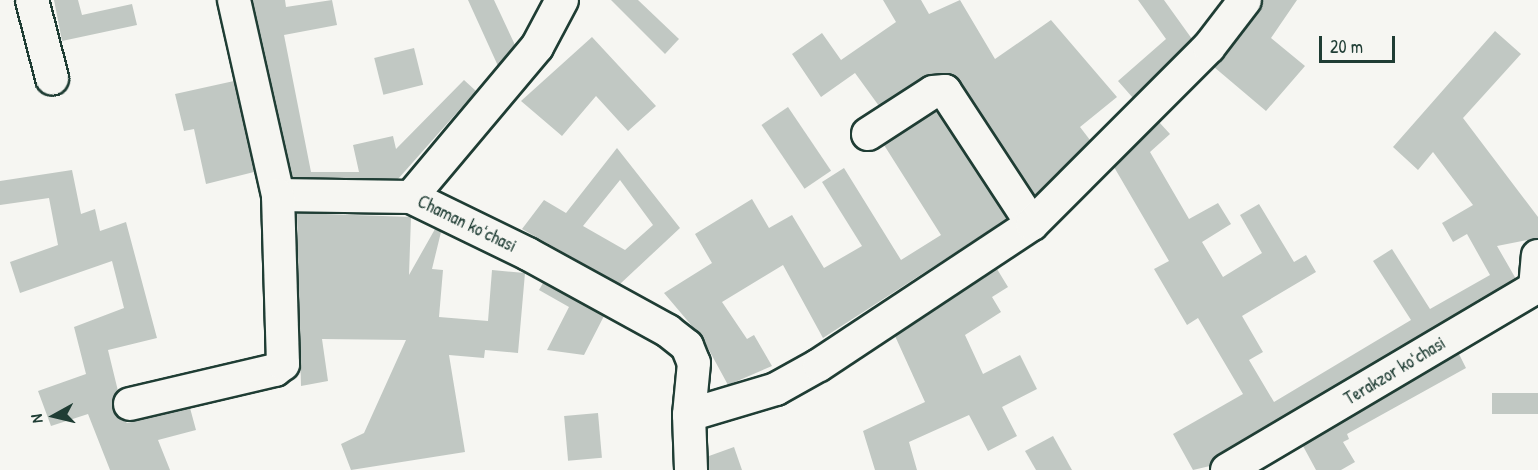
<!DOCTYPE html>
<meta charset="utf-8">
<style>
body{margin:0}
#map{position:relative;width:1538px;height:470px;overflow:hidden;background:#f6f6f2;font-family:"Patrick Hand",sans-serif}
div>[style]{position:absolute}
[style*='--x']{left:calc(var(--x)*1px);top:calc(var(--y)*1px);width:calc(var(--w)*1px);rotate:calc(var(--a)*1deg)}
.building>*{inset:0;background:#c1c8c3;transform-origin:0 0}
.roads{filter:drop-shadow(2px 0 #1f3d34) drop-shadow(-2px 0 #1f3d34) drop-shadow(0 2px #1f3d34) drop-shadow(0 -2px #1f3d34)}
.minor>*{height:32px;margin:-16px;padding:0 16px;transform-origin:16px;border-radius:16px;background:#f6f6f2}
span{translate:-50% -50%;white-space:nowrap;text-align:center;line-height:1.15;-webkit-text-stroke:6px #f6f6f2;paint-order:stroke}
.street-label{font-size:18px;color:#1f3d34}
.north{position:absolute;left:24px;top:386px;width:60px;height:60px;-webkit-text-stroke:4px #f6f6f2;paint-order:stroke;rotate:262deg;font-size:16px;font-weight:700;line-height:24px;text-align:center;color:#1f3d34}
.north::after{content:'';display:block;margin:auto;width:21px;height:27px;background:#1f3d34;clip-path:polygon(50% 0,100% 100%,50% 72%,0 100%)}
.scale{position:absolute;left:1319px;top:36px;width:76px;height:27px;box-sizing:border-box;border:3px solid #1f3d34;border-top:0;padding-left:8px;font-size:18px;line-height:21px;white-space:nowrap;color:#1f3d34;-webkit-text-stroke:4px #f6f6f2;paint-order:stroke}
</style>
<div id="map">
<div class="building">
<i style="clip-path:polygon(54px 0,78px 0,82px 15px,132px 4px,137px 25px,62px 41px)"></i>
<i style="clip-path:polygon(252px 0,285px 0,286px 7px,332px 0,337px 25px,284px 35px,311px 172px,359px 172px,353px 145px,393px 136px,396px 149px,464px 80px,476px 91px,398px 179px,292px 177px)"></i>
<i style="clip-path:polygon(468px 0,494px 0,515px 45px,498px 66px)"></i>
<i style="clip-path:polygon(611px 0,638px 0,679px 39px,665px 54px)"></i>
<i style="clip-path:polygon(883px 0,921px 0,929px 14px,960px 0,995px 59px,1051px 20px,1117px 97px,1080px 127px,1090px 140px,1035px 196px,952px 75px,924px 77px,879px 106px,855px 73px,821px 97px,792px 54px,822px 33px,841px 60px,896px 22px)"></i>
<i style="clip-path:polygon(1138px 0,1164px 0,1192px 39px,1133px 98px,1118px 81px,1166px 39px)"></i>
<i style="clip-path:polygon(1263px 0,1297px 0,1271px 38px,1305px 66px,1266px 111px,1214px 67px,1259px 11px)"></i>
<i style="clip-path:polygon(1495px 31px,1521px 54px,1463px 118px,1538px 217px,1538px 238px,1497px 246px,1516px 279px,1218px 454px,1210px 466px,1193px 470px,1173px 434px,1243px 394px,1198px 318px,1187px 325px,1154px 269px,1169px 261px,1114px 167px,1159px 122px,1170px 134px,1150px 152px,1189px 219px,1218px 203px,1231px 224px,1202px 242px,1223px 277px,1262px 253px,1240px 215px,1259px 204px,1294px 262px,1306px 255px,1316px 272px,1242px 316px,1263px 352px,1249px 360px,1274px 402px,1411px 320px,1373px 261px,1392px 249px,1430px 309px,1490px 275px,1467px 234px,1453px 242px,1442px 223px,1473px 205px,1433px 152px,1418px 170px,1393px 147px)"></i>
<i style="clip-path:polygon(592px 37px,656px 106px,628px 131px,596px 96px,562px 136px,521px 101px)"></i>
<i style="left:414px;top:48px;width:38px;height:41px;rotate:76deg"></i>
<i style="clip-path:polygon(234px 81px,254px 172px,206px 184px,194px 129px,184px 131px,175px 94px)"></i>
<i style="left:788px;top:107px;width:77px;height:32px;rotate:56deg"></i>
<i style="clip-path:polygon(937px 111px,1007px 219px,823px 338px,783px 265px,722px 302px,747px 339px,754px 335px,772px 366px,728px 385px,703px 339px,664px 293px,712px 263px,695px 234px,752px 199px,769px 228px,792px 215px,824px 268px,862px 246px,822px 182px,844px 168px,901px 260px,941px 235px,884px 145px)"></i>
<i style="clip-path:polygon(evenodd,617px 148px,680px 228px,620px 284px,522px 229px,544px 200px,566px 213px,617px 148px,620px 180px,653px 225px,625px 250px,583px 226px,620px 180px)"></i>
<i style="clip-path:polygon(72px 170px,81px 214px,95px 209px,100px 231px,126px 222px,157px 338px,108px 350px,118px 391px,113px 409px,127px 423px,190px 408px,196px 430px,158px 440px,170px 470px,110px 470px,88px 414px,51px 426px,38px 391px,86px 374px,74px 327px,124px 308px,112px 261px,20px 293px,10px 262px,58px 245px,49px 198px,0 205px,0 181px)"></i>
<i style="clip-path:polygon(297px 213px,411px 217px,409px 275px,435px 229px,441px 232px,432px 269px,443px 270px,439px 317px,488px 321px,492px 270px,525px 273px,518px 353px,485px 350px,484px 358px,449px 355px,465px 452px,351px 470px,341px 444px,364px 433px,406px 340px,322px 339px,328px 381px,301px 386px)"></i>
<i style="clip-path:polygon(997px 269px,1008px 287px,992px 297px,1001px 312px,965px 335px,983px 374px,1020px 355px,1037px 389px,1002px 407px,1017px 436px,988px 451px,969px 415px,909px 442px,917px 470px,875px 470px,863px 431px,925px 402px,895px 336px)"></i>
<i style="clip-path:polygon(543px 283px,604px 316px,584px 355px,547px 350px,569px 307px,539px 290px)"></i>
<i style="clip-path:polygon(1459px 354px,1466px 368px,1347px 434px,1349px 439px,1343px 442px,1355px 462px,1341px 470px,1316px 470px,1303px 446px)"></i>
<i style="left:1538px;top:393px;width:21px;height:46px;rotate:90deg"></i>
<i style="left:598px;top:413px;width:45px;height:34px;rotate:85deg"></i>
<i style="clip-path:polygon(1053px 436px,1072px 470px,1036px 470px,1025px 451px)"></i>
<i style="clip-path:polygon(734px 447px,742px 470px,709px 470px,709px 456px)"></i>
</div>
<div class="roads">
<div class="minor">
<i style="--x:32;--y:0;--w:81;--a:75.6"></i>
<i style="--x:234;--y:0;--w:200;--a:77.3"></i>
<i style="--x:278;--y:195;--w:133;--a:0.9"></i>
<i style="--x:411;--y:197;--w:130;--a:26"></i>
<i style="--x:528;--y:254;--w:160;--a:28.8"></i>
<i style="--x:668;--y:331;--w:24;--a:38"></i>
<i style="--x:687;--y:346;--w:18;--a:68"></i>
<i style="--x:694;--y:363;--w:52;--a:95.5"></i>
<i style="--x:689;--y:415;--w:55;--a:87.9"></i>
<i style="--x:868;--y:134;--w:77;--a:-32.9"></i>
<i style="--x:933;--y:92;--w:12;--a:-5"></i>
<i style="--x:945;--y:91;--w:159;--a:56.8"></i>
<i style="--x:411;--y:197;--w:196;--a:-50"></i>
<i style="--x:537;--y:47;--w:53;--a:-62"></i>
<i style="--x:130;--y:404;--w:149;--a:-13.2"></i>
<i style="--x:275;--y:370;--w:10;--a:-37"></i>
<i style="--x:283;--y:364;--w:169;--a:-91.7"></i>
<i style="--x:689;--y:415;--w:91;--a:-16.6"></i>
<i style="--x:776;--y:389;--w:49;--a:-29.2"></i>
<i style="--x:819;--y:365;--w:255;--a:-33.5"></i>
<i style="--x:1032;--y:224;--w:250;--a:-45"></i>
<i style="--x:1209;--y:47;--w:59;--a:-52.5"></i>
<i style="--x:1227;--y:470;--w:358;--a:-30.6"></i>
<i style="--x:1535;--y:288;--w:32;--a:-85"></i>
</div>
</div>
<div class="street-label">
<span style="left:467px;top:224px;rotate:26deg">Chaman koʻchasi</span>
<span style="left:1395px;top:371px;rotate:-31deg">Terakzor koʻchasi</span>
</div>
<div class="north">N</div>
<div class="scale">20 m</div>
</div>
